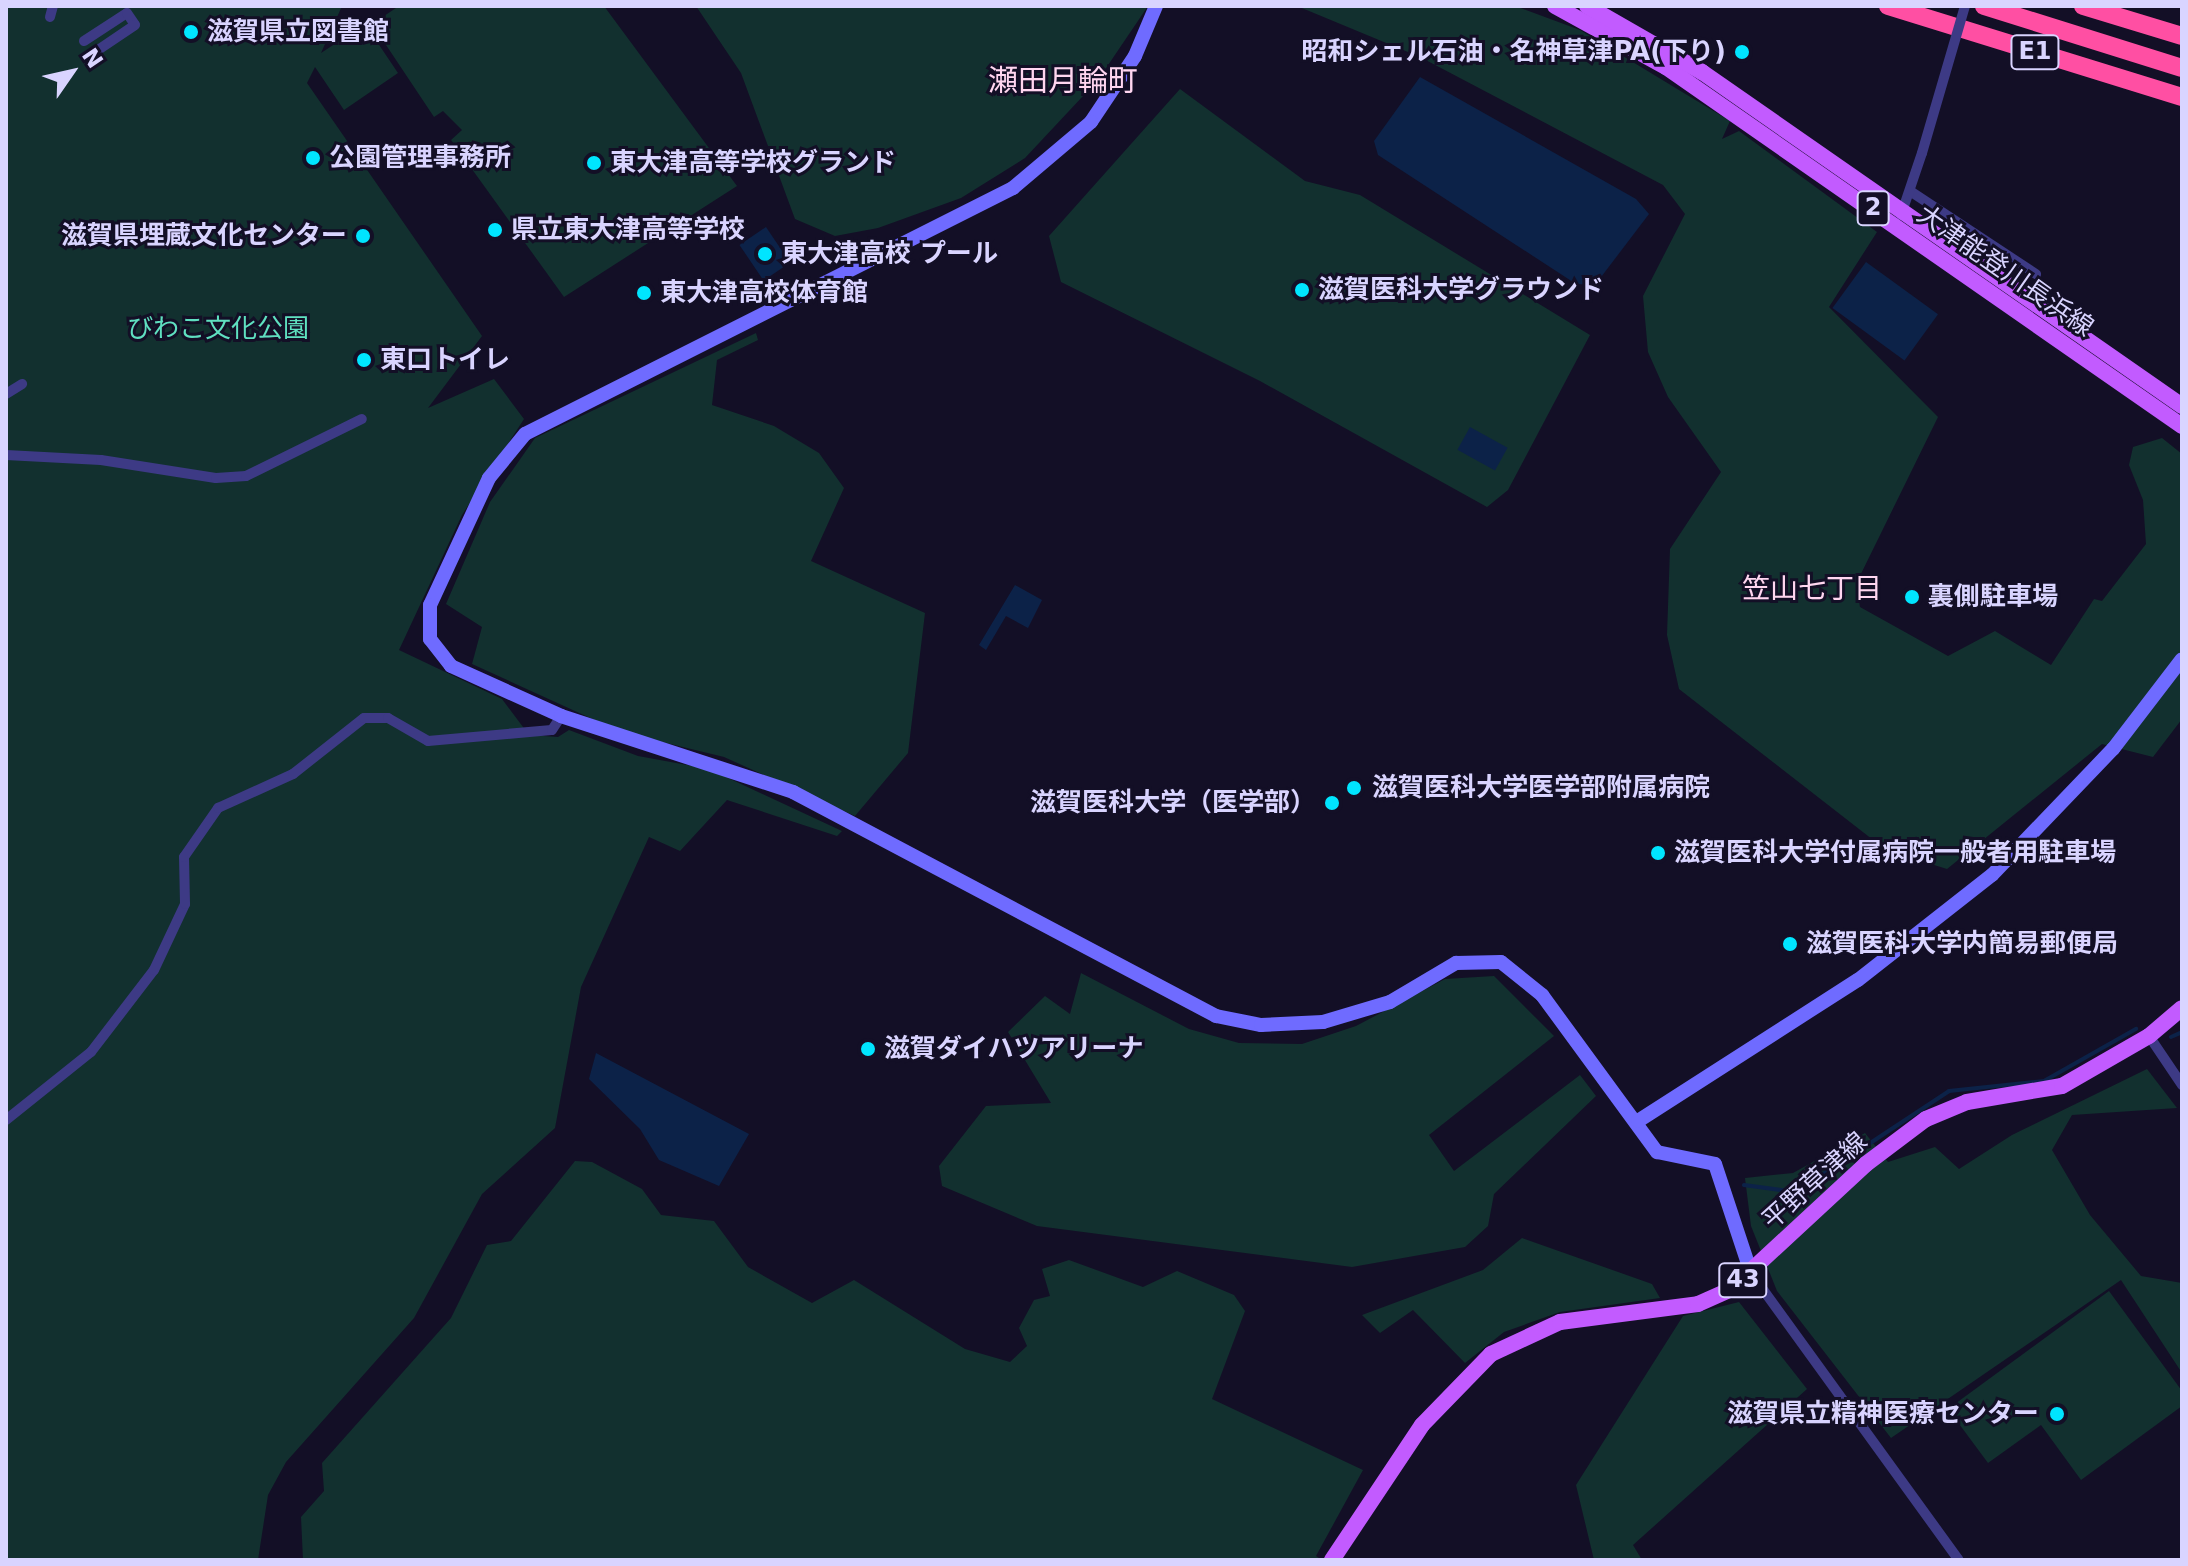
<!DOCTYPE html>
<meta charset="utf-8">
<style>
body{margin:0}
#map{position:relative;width:2188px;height:1566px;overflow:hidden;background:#130f26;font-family:"DejaVu Sans","Noto Sans JP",sans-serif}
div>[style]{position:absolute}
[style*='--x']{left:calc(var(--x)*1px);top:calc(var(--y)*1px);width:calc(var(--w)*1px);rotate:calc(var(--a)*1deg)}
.green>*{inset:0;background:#12302f}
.water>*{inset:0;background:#0c2248;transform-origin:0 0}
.stream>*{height:4px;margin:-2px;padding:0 2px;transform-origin:2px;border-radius:2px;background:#0c2248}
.street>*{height:10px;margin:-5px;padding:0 5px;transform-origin:5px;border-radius:5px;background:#3d3a85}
.secondary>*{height:14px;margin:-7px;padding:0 7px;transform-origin:7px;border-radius:7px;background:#6f6bff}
.primary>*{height:16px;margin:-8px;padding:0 8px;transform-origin:8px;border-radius:8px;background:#c25bff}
.highway>*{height:18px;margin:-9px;padding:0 9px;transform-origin:9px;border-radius:9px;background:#ff4fa3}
.street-bridge>*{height:10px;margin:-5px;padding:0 5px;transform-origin:5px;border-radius:5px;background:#3d3a85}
.dots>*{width:22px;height:22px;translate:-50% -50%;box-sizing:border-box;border:4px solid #130f26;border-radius:50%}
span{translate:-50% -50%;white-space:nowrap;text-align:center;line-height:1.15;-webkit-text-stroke:6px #130f26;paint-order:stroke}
.shield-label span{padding:2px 6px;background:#130f26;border:2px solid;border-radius:6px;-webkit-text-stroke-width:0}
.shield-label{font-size:24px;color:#d9d4ff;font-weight:700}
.poi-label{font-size:26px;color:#d9d4ff;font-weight:700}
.left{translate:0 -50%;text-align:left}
.right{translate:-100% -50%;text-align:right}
.street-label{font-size:26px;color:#d9d4ff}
.park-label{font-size:26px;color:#5fe0c0}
.neighbourhood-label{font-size:28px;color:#ffd6f0}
.quarter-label{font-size:30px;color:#ffd6f0}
.frame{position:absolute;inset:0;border:8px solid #d9d4ff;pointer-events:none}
.north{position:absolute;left:32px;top:32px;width:80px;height:80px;-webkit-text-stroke:6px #130f26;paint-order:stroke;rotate:56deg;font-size:22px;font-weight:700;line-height:32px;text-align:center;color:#d9d4ff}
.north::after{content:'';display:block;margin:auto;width:28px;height:36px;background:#d9d4ff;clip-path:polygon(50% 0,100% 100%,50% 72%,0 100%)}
</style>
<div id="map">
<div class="green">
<i style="clip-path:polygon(6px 6px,342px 6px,321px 53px,365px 24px,398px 73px,344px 110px,315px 67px,307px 83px,482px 336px,428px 408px,494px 379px,524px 419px,462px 515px,399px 650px,502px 699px,529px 735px,558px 737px,569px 730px,638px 756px,709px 769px,842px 831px,837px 836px,727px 800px,680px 851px,649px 837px,581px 987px,555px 1128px,482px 1194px,414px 1318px,286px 1462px,268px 1495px,258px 1560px,6px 1560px)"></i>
<i style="clip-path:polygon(399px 6px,604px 6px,737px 186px,564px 297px,451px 140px,462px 130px,443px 111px,434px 117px,372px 24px)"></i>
<i style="clip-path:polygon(696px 6px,1148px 6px,1098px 80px,1025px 158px,961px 198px,878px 228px,835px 236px,795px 219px,741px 73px)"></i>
<i style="clip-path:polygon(1297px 6px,1515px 6px,1580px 30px,1730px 121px,1722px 139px,1739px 131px,1877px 232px,1829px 307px,1938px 417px,1856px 584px,1860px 607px,1948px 656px,1995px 631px,2051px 665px,2094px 599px,2102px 601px,2146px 544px,2143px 500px,2129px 465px,2133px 447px,2162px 438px,2182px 454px,2182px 719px,2153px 757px,2102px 744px,1947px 869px,1886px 850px,1679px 689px,1667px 635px,1670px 549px,1721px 472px,1668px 397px,1648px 352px,1643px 296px,1685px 214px,1663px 185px,1420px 57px)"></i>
<i style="clip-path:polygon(1180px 89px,1305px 181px,1360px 195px,1590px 335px,1508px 490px,1487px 507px,1260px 381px,1061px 282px,1049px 236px)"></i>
<i style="clip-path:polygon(756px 333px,758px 340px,717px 360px,712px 405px,774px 426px,819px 453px,844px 488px,811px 561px,925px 613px,908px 753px,855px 816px,724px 757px,621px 732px,472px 664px,482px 627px,446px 604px,490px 502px,535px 438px)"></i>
<i style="clip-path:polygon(1081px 973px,1189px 1029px,1239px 1043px,1302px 1044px,1356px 1026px,1445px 979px,1494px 976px,1554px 1036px,1429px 1135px,1454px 1171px,1580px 1075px,1596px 1096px,1494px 1194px,1488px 1226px,1465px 1247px,1352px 1267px,1037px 1226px,942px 1186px,939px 1166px,986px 1106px,1051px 1103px,1008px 1032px,1045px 996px,1070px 1014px)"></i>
<i style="clip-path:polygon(2147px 1069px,2177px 1108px,2072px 1115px,2052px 1150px,2090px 1215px,2141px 1276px,2182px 1283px,2182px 1373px,2121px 1280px,1891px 1438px,1777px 1291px,1751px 1226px,1745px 1178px,1793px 1173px,1865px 1133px,1888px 1162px,1935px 1147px,1959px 1169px,2012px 1135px)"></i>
<i style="clip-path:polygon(575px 1161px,592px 1162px,642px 1189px,661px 1215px,714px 1221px,748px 1267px,812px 1303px,854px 1280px,965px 1349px,1010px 1362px,1027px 1346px,1019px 1328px,1034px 1300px,1050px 1296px,1042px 1269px,1069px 1260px,1143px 1287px,1177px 1271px,1234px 1295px,1245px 1311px,1212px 1399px,1363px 1470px,1316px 1556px,1322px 1560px,303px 1560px,301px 1517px,324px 1491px,322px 1463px,451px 1318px,487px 1245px,511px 1241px)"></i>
<i style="clip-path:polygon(1522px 1238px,1652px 1284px,1660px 1298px,1560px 1312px,1504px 1332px,1465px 1363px,1413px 1310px,1380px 1333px,1362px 1315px,1483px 1270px)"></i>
<i style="clip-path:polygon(2109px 1291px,2182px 1391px,2182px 1406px,2081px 1480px,2041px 1425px,1988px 1463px,1948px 1409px)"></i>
<i style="clip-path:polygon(1739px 1302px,1807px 1389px,1633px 1545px,1642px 1560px,1594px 1560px,1576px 1485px,1683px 1316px)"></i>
</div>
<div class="water">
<i style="clip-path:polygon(1420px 77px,1636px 199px,1649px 214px,1595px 285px,1576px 284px,1378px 155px,1374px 141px)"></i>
<i style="left:766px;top:227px;width:43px;height:32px;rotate:56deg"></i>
<i style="left:1866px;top:262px;width:89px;height:57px;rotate:36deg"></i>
<i style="left:1470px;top:427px;width:43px;height:26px;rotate:29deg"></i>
<i style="clip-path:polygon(1015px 585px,1042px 600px,1028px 628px,1006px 616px,986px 650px,979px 645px)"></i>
<i style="clip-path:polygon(596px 1053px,749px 1134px,719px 1186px,659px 1160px,640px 1129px,589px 1079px)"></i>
</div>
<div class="stream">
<i style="--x:2171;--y:1037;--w:12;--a:-24"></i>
<i style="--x:1744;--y:1185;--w:52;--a:7.7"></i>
<i style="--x:1796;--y:1192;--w:183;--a:-33.4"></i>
<i style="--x:1949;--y:1091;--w:96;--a:-6"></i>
<i style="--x:2044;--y:1081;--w:106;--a:-29.5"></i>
</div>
<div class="street">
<i style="--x:50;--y:17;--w:11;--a:-75"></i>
<i style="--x:84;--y:41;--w:51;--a:-33.1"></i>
<i style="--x:127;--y:13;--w:14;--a:56"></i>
<i style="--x:135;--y:25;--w:48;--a:146"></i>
<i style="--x:1910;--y:191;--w:151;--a:33.4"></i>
<i style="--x:1901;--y:215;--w:65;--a:-71.3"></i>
<i style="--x:6;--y:394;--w:19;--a:-32"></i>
<i style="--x:6;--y:455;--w:95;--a:3"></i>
<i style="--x:101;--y:460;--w:116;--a:8.9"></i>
<i style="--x:216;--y:478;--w:30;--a:-4"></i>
<i style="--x:246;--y:476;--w:129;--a:-26.2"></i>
<i style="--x:2149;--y:1036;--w:59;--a:56"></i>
<i style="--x:6;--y:1120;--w:109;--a:-38.7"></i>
<i style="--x:91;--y:1052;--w:103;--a:-52.5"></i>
<i style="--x:154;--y:970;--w:73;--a:-64.8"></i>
<i style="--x:185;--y:904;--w:47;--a:-91.2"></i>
<i style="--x:184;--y:857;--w:60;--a:-55.2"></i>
<i style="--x:218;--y:808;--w:82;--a:-24.4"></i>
<i style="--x:293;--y:774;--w:90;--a:-38.3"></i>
<i style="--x:364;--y:718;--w:24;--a:0"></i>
<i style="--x:388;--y:718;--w:46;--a:29.9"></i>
<i style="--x:428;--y:741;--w:124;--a:-5.1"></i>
<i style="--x:552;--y:730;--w:17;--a:-57"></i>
<i style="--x:1751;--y:1273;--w:354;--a:54.1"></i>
</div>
<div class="secondary">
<i style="--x:1156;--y:6;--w:54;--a:112.8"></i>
<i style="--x:1135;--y:56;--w:79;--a:123.7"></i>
<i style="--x:1091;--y:122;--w:102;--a:139.8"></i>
<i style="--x:1013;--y:188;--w:546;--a:153.25"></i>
<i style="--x:525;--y:434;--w:57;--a:129.3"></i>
<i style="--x:489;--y:478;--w:140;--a:114.9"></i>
<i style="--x:430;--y:605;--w:34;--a:90"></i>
<i style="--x:430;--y:639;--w:34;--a:52"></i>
<i style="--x:451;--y:666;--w:121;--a:24.4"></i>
<i style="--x:561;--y:716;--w:244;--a:18.1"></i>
<i style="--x:793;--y:792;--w:479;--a:27.9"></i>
<i style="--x:1216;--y:1016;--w:46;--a:11.3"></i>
<i style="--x:1261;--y:1025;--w:62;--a:-2.8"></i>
<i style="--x:1323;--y:1022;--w:70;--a:-16.6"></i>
<i style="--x:1390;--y:1002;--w:77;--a:-30.6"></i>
<i style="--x:1456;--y:963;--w:45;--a:-1.3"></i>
<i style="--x:1501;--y:962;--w:53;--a:38.8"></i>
<i style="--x:1542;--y:995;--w:195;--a:53.8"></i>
<i style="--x:1657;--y:1152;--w:59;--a:11.7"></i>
<i style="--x:1715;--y:1164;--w:115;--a:71.7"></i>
<i style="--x:1638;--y:1121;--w:261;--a:-32.7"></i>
<i style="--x:1858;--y:980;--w:170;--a:-38.1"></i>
<i style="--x:1992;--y:875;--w:175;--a:-46.2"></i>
<i style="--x:2113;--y:749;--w:113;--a:-52.5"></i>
</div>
<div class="primary">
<i style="--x:1555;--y:6;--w:127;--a:28.8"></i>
<i style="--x:1666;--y:67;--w:629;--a:34.83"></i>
<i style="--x:1587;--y:6;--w:133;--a:29.9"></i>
<i style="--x:1702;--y:72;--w:585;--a:34.83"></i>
<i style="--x:1332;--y:1560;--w:162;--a:-56.3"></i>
<i style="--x:1422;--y:1425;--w:99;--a:-45.8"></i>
<i style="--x:1491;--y:1354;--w:76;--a:-24.9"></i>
<i style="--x:1560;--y:1322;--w:139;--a:-7.4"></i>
<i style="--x:1698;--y:1304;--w:35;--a:-24"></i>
<i style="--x:1730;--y:1290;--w:185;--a:-42.8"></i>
<i style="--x:1866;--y:1164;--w:75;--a:-36.9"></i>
<i style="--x:1926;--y:1119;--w:44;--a:-22.5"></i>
<i style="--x:1967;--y:1102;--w:96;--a:-9.6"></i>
<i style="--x:2062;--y:1086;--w:100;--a:-29.9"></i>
<i style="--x:2149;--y:1036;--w:43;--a:-40.3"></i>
</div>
<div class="highway">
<i style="--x:1888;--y:6;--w:308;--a:17.2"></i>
<i style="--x:1984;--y:6;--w:207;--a:17.4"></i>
<i style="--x:2083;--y:6;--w:103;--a:16.9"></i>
</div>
<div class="street-bridge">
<i style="--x:1922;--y:153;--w:153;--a:-73.7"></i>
</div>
<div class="dots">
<i style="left:191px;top:32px;background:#00e5ff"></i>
<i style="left:1742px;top:52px;background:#00e5ff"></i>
<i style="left:313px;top:158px;background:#00e5ff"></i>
<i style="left:594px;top:163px;background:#00e5ff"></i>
<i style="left:495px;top:230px;background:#00e5ff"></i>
<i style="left:363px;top:236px;background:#00e5ff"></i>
<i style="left:765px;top:254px;background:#00e5ff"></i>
<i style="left:1302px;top:290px;background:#00e5ff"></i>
<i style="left:644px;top:293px;background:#00e5ff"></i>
<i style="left:364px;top:360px;background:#00e5ff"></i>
<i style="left:1912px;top:597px;background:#00e5ff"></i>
<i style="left:1354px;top:788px;background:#00e5ff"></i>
<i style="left:1332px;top:803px;background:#00e5ff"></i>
<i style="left:1658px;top:853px;background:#00e5ff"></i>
<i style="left:1790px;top:944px;background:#00e5ff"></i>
<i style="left:868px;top:1049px;background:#00e5ff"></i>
<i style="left:2057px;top:1414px;background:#00e5ff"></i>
</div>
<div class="shield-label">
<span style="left:2035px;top:52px">E1</span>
<span style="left:1873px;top:208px">2</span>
<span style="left:1743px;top:1280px">43</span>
</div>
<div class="poi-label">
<span class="left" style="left:207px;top:32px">滋賀県立図書館</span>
<span class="right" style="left:1726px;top:52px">昭和シェル石油・名神草津PA(下り)</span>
<span class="left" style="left:329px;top:158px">公園管理事務所</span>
<span class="left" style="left:610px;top:163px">東大津高等学校グランド</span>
<span class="left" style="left:511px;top:230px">県立東大津高等学校</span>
<span class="right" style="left:347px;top:236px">滋賀県埋蔵文化センター</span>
<span class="left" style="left:781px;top:254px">東大津高校 プール</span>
<span class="left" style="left:1318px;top:290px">滋賀医科大学グラウンド</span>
<span class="left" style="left:660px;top:293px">東大津高校体育館</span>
<span class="left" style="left:380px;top:360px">東口トイレ</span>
<span class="left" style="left:1928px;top:597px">裏側駐車場</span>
<span class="left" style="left:1372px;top:788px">滋賀医科大学医学部附属病院</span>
<span class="right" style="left:1316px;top:803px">滋賀医科大学（医学部）</span>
<span class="left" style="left:1674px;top:853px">滋賀医科大学付属病院一般者用駐車場</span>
<span class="left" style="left:1806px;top:944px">滋賀医科大学内簡易郵便局</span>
<span class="left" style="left:884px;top:1049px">滋賀ダイハツアリーナ</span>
<span class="right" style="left:2039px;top:1414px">滋賀県立精神医療センター</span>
</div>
<div class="street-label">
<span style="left:2005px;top:271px;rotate:35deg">大津能登川長浜線</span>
<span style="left:1815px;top:1181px;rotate:-42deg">平野草津線</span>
</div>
<div class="park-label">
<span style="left:218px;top:329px">びわこ文化公園</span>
</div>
<div class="neighbourhood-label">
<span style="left:1812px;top:589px">笠山七丁目</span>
</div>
<div class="quarter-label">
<span style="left:1063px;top:81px">瀬田月輪町</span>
</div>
<div class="frame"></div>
<div class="north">N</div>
</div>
